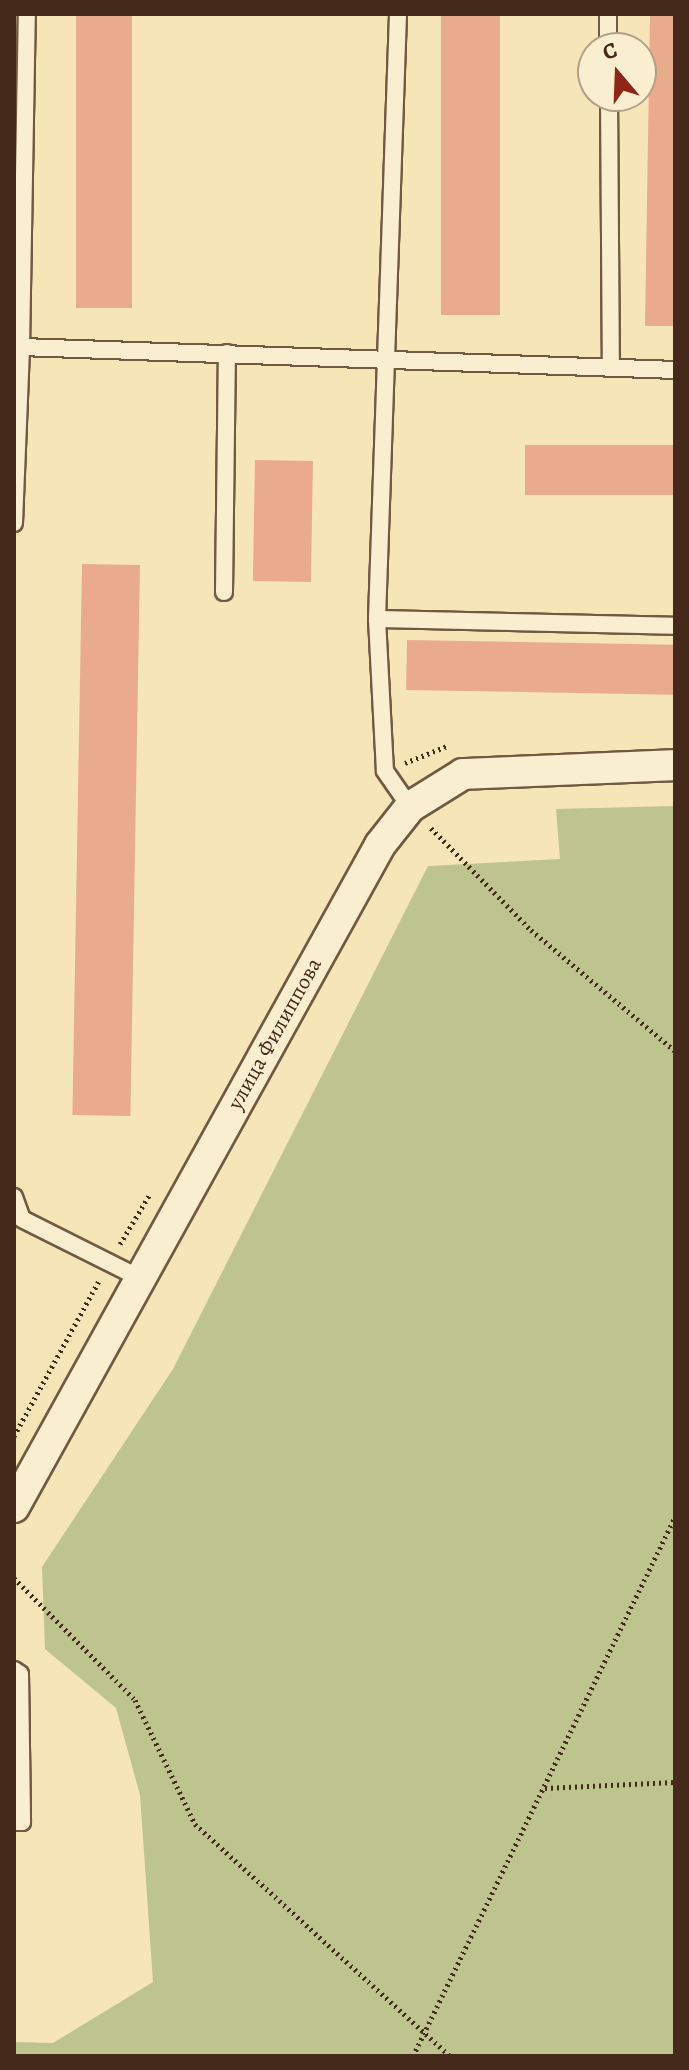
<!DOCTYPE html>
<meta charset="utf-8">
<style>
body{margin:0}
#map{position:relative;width:689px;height:2070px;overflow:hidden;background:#f6e5b7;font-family:Alegreya,serif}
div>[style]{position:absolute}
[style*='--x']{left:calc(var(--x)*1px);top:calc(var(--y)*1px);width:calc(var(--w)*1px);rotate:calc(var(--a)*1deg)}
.green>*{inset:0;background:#bdc48e}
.building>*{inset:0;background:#eaab8d;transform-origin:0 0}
.path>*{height:5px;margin-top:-2.5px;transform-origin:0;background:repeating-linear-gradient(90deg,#452a1b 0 2px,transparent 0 6px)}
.roads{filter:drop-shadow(2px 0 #715942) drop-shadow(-2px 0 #715942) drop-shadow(0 2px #715942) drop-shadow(0 -2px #715942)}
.lane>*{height:16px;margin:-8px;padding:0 8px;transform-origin:8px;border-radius:8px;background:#f9eed0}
.street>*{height:30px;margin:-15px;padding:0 15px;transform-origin:15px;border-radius:15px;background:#f9eed0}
span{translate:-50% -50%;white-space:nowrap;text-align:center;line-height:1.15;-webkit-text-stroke:7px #f9eed0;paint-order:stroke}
.street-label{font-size:22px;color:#452a1b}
.frame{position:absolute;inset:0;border:16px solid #452a1b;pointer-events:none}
.north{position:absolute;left:577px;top:32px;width:80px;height:80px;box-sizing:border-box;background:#f9eed0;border:2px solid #b1a088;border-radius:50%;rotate:341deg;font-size:22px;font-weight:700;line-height:32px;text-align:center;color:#452a1b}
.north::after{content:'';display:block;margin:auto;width:28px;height:36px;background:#8f2418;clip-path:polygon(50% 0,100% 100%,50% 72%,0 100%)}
</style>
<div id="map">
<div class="green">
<i style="clip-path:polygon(675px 806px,675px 2056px,14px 2056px,14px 2042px,53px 2043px,153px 1982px,140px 1795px,116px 1708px,45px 1649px,42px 1567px,173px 1369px,428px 866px,560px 859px,556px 809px)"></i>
</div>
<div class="building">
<i style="left:76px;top:14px;width:56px;height:294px"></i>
<i style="left:441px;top:14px;width:59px;height:301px"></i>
<i style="clip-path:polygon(650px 14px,675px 14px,675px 326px,645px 326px)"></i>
<i style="left:525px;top:445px;width:150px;height:50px"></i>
<i style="left:255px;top:460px;width:58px;height:121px;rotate:1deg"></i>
<i style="left:82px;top:564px;width:58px;height:551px;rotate:1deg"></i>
<i style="left:407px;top:640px;width:268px;height:50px;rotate:1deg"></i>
</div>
<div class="path">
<i style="--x:405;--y:763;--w:45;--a:-22"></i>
<i style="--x:431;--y:828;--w:143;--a:45.6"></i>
<i style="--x:531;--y:930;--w:188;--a:40"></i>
<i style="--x:120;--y:1244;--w:58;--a:-59"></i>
<i style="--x:14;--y:1436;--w:177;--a:-61.3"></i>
<i style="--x:14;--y:1578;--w:172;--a:45.2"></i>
<i style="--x:135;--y:1700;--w:138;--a:64.2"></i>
<i style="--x:195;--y:1824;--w:345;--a:42.3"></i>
<i style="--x:545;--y:1788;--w:130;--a:-2.6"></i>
<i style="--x:413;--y:2056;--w:599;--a:-64.08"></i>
</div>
<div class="roads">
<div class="lane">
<i style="--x:398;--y:14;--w:605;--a:91.99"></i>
<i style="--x:377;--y:619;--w:152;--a:87"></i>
<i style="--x:385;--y:771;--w:44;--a:55.2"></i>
<i style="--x:608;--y:14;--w:34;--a:90"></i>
<i style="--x:609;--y:96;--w:271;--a:89.6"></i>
<i style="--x:21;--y:347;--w:333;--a:-89"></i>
<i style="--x:14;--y:523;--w:176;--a:-87.7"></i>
<i style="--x:21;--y:347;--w:654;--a:2.01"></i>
<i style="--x:224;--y:592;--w:239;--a:-89.3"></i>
<i style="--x:377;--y:619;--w:298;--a:1.3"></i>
<i style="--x:14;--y:1197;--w:23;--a:70"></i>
<i style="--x:22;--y:1219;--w:132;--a:26.6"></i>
<i style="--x:14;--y:1670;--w:7;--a:34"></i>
<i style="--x:20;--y:1674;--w:148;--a:89.2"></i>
<i style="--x:22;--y:1822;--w:8;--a:180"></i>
</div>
<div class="street">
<i style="--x:14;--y:1507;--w:756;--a:-61.06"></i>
<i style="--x:380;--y:845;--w:48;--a:-51.7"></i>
<i style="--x:410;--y:807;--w:62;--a:-31.9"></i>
<i style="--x:463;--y:774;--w:212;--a:-2.4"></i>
</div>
</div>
<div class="street-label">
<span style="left:275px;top:1034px;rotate:-61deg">улица Филиппова</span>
</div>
<div class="frame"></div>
<div class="north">С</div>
</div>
